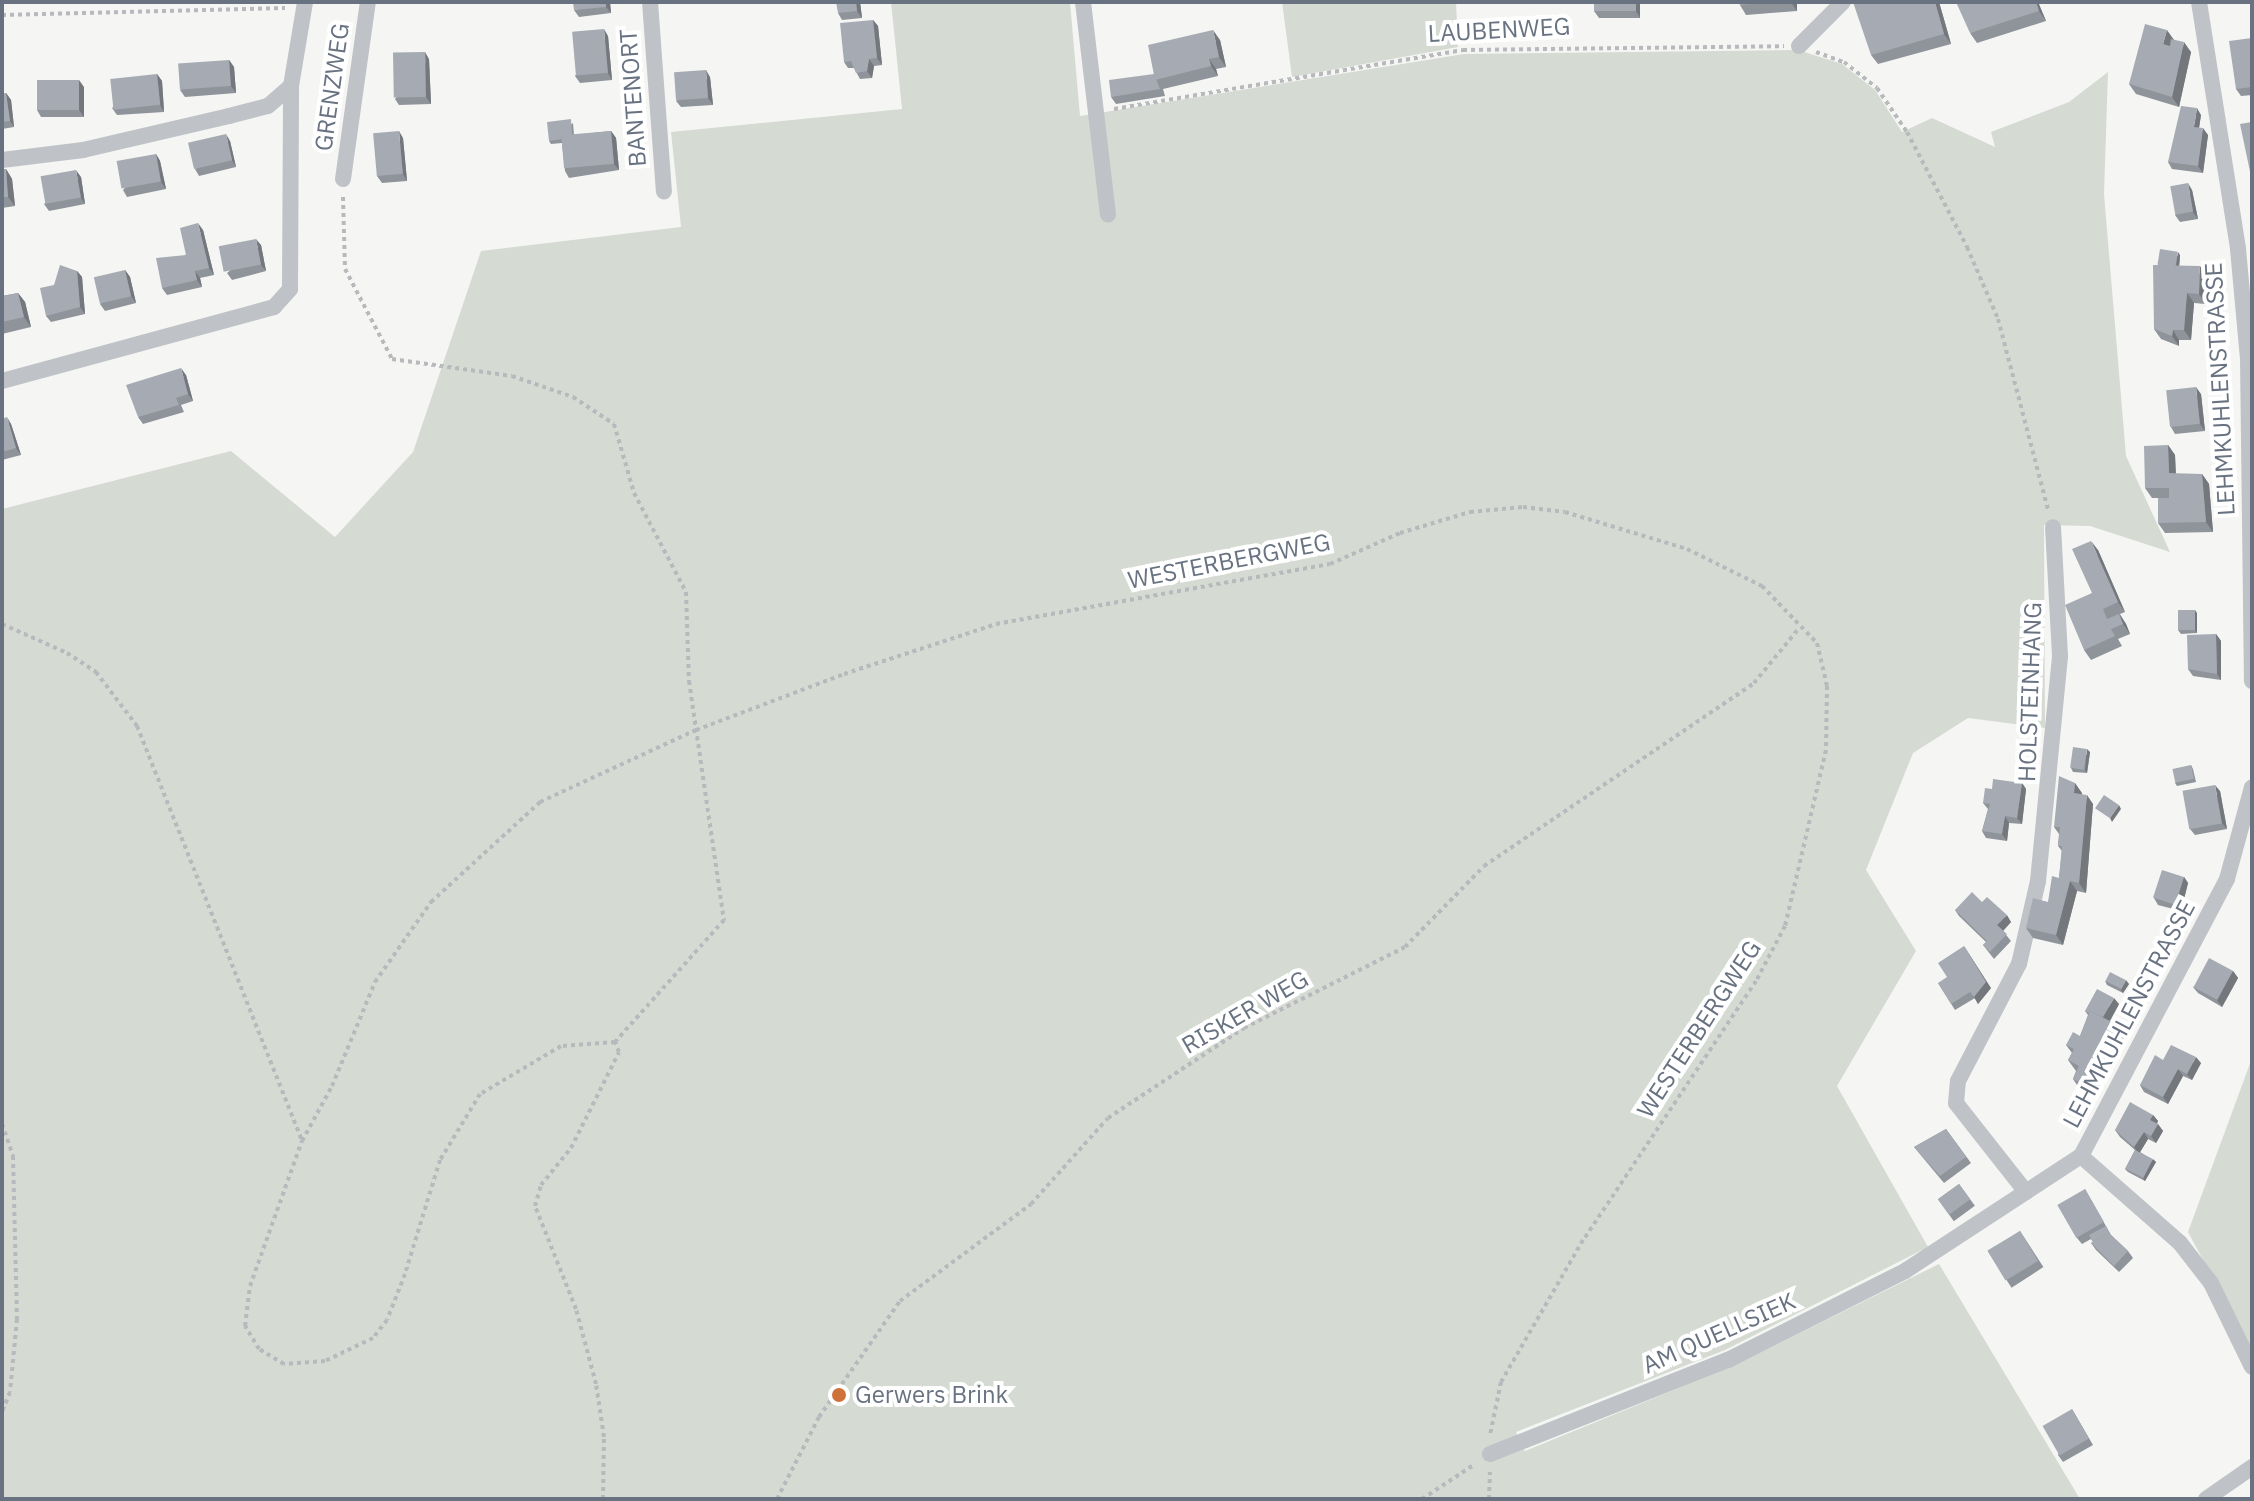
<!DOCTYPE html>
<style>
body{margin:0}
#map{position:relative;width:2254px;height:1501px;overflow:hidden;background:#f5f6f3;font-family:"IBM Plex Sans",sans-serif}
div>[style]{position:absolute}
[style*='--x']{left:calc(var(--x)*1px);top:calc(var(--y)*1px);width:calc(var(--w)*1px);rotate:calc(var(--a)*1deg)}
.green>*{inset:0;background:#d5dad3}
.path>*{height:4px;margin-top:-2px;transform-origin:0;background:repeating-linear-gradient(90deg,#b7b9bc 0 4px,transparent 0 8px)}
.street>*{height:16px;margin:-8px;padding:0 8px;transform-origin:8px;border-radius:8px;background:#bfc2c6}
.wall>*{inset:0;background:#8f939a;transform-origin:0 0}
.shaded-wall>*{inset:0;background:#74787d}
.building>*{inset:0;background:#a6abb3;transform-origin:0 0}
.dots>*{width:22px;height:22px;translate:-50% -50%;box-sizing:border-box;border:4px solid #fff;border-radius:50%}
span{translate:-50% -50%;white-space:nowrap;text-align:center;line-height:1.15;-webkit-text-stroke:8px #fff;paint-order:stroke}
.street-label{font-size:24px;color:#687281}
.poi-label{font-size:24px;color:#687281}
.left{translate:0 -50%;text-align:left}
.frame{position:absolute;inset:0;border:4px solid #687281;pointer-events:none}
</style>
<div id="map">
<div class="green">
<i style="clip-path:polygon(891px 2px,1070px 2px,1080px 116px,1464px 54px,1798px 50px,1842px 64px,1875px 90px,1902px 132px,1932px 118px,1995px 147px,1991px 132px,2069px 102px,2108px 72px,2104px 194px,2126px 456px,2170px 552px,2090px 526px,2044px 525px,2045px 728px,1968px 718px,1913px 753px,1866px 870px,1916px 951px,1837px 1086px,1928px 1247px,1725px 1350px,1516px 1432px,1525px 1451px,1735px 1365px,1939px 1264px,2080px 1499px,2px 1499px,2px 509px,231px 451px,335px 537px,413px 452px,481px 251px,681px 227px,671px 132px,902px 109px)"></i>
<i style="clip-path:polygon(1282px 2px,1456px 2px,1458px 47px,1292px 77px)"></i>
<i style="clip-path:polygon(2252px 1058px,2252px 1351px,2188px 1232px)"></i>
</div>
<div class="path">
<i style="--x:2;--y:15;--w:283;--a:-1.4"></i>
<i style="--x:1816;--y:52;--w:30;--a:20"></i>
<i style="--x:1844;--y:62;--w:42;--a:38.2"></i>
<i style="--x:1877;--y:88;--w:53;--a:55.7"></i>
<i style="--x:1907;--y:132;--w:130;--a:62.4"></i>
<i style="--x:1967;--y:247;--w:78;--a:66.7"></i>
<i style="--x:1998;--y:319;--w:197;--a:75.3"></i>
<i style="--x:1114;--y:109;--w:354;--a:-9.6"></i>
<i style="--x:1463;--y:50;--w:321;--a:-0.7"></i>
<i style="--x:343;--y:197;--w:72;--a:88.4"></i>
<i style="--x:345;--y:269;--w:102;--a:62.4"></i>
<i style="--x:392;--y:359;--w:121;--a:8.1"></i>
<i style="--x:512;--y:376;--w:65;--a:19"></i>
<i style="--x:573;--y:397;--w:49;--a:33.4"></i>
<i style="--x:614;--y:424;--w:72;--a:73.8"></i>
<i style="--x:634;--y:493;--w:112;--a:62.3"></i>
<i style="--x:686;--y:592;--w:89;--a:88.1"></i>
<i style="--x:689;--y:681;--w:242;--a:81.7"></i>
<i style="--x:724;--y:920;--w:164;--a:131.8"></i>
<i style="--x:2;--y:624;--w:71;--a:24"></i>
<i style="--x:67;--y:653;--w:35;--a:33"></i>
<i style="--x:96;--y:672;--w:68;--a:52.8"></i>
<i style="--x:137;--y:726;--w:447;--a:68.3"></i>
<i style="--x:2;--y:1124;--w:34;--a:71"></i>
<i style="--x:13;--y:1156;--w:163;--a:88.6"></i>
<i style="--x:17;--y:1319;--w:73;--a:95.5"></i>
<i style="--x:10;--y:1392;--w:22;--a:112"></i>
<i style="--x:603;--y:1499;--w:62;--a:-89.1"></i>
<i style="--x:604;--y:1437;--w:54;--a:-98.6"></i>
<i style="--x:596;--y:1384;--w:78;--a:-104.9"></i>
<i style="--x:576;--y:1309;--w:111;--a:-111.7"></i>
<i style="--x:535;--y:1206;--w:22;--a:-74"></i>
<i style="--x:541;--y:1185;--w:48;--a:-51"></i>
<i style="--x:571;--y:1148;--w:107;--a:-63.4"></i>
<i style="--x:619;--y:1052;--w:11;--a:-112"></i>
<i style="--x:615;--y:1042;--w:54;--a:175.8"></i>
<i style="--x:561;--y:1046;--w:94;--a:149.3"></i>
<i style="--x:480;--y:1094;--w:77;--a:121.2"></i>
<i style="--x:440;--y:1160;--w:119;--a:107.1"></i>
<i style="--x:405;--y:1274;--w:49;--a:111.4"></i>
<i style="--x:387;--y:1320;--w:23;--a:128"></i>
<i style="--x:373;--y:1338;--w:53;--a:154.4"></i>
<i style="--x:325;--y:1361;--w:41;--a:175.8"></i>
<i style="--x:284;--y:1364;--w:29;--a:-149"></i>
<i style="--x:259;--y:1349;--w:27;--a:-121"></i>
<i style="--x:245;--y:1326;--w:40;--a:-82.9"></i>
<i style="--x:250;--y:1286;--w:154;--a:-70.3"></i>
<i style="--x:302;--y:1141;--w:63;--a:-61.4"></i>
<i style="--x:332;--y:1086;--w:113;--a:-67.5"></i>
<i style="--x:375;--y:982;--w:98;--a:-55"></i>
<i style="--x:431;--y:902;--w:148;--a:-42.5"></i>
<i style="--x:540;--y:802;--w:172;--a:-24.8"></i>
<i style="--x:696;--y:730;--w:158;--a:-20.7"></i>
<i style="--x:844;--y:674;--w:160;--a:-18.2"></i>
<i style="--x:996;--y:624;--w:339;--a:-10.2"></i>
<i style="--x:1330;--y:564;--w:77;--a:-23.9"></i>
<i style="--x:1400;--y:533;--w:73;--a:-16.7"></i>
<i style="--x:1470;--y:512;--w:53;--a:-5.4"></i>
<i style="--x:1523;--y:507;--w:42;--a:6.8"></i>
<i style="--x:1565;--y:512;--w:127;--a:16.9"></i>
<i style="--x:1687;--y:549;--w:84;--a:26.3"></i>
<i style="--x:1762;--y:586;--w:79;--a:46"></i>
<i style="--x:1817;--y:643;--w:44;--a:76.9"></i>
<i style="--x:1827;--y:686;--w:64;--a:90.9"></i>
<i style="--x:1826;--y:750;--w:181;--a:103.1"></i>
<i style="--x:1785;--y:926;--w:62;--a:117.8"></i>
<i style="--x:1756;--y:981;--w:311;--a:123.7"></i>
<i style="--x:1583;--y:1240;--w:164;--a:120"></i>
<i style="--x:1501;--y:1382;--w:54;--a:101.7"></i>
<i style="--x:777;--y:1499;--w:92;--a:-62.9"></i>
<i style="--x:819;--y:1417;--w:141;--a:-55.1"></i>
<i style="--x:900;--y:1301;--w:163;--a:-36.5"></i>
<i style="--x:1031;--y:1204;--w:115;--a:-48.2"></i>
<i style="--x:1108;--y:1118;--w:163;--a:-33.5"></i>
<i style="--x:1244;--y:1028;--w:180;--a:-26.7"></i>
<i style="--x:1405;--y:947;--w:113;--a:-45.7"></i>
<i style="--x:1484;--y:866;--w:326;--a:-34.1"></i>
<i style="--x:1754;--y:683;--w:72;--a:-50.6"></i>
<i style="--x:1422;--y:1499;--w:64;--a:-33.4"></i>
<i style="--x:1489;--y:1499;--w:27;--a:-88"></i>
</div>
<div class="street">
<i style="--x:650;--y:2;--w:190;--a:85.8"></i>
<i style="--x:1083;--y:2;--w:214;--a:83.3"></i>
<i style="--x:2199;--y:2;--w:250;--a:81"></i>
<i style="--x:2238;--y:249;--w:109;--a:84.8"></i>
<i style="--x:2248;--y:358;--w:323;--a:89.3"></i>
<i style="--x:1799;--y:46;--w:62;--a:-45"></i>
<i style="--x:2;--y:160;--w:82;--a:-7"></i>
<i style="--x:83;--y:150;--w:150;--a:-13.1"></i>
<i style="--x:229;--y:116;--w:40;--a:-14.4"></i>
<i style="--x:268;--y:106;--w:30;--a:-41"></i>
<i style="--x:343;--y:179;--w:179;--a:-82"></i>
<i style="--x:2;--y:381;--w:282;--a:-15.2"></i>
<i style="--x:274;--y:307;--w:24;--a:-48"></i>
<i style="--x:290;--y:289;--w:203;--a:-89.7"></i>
<i style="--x:291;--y:86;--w:85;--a:-80.5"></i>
<i style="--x:2081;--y:1156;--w:132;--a:41.3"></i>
<i style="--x:2180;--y:1243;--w:51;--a:52.2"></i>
<i style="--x:2211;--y:1283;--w:93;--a:64"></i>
<i style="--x:2026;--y:1192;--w:113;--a:-128.2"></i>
<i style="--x:1956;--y:1103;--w:22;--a:-85"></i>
<i style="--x:1958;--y:1081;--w:132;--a:-62.5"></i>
<i style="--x:2019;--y:964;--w:85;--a:-77.1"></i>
<i style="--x:2038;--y:881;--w:226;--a:-84.4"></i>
<i style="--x:2060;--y:656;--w:129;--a:-93.1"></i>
<i style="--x:1490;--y:1454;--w:256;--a:-21.6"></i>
<i style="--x:1728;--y:1360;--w:198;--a:-26.7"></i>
<i style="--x:1905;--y:1271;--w:210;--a:-33.2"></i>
<i style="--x:2081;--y:1156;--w:313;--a:-62.2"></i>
<i style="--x:2227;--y:879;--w:95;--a:-74.8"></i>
<i style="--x:2206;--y:1499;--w:56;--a:-34.8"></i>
</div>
<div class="wall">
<i style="clip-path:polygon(610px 2px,611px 13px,579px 17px,574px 10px)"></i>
<i style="clip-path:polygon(860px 2px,862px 18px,842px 20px,838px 13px)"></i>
<i style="clip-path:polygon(1640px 2px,1640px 18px,1599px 18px,1594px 11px)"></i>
<i style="clip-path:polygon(1739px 2px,1797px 2px,1797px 11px,1746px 15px,1740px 5px)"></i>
<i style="clip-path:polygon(1939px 2px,1951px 44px,1878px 64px,1871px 55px)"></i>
<i style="clip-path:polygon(2038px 2px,2046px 21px,1977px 43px,1970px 33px)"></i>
<i style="clip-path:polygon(873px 20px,878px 26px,882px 65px,874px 66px,872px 78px,860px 79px,854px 68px,848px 68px,844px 62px)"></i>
<i style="clip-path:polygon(608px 36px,612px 80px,580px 83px,575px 76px)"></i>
<i style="clip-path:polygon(2252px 38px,2252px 95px,2241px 96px,2236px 89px)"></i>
<i style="clip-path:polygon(2173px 39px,2191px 52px,2179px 107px,2136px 94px,2129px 84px)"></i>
<i style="clip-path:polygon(1220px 40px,1226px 67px,1216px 69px,1218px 76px,1163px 89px,1165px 96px,1116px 104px,1111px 97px)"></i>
<i style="clip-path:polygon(429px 59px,431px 104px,399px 105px,395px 99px)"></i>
<i style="clip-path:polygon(229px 60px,234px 67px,236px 93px,185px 97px,180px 90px)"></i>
<i style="clip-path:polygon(157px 74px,162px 81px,164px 112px,117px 115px,112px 108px)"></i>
<i style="clip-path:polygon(710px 77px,713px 105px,681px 107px,676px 101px)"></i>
<i style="clip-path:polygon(84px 87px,84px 117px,41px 117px,37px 110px)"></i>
<i style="clip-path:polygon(6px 93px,11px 100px,14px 127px,2px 129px,2px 94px)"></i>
<i style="clip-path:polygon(2201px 115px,2199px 128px,2208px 135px,2203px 173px,2172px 169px,2168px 162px)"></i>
<i style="clip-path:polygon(573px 123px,574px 135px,611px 131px,616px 138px,619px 170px,569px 178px,565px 171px,562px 143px,551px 144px,549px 141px)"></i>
<i style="clip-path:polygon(403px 138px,407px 181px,382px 183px,377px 176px)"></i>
<i style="clip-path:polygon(230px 141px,236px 167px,199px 176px,195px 169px)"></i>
<i style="clip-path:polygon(156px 154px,160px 161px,166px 189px,127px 197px,123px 190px)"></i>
<i style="clip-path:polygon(2px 169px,6px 169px,12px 179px,15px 206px,2px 208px)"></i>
<i style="clip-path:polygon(81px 177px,85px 204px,49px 211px,44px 204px)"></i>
<i style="clip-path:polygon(2192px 190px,2198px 219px,2180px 222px,2175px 215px)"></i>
<i style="clip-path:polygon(203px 230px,214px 275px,200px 278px,202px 287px,167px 295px,162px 288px)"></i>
<i style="clip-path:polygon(261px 245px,266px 271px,232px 280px,227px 273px)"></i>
<i style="clip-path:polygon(2180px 255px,2179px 266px,2207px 276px,2206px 304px,2194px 303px,2191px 340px,2179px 340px,2179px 346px,2161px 339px,2154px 329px,2158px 265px)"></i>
<i style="clip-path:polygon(125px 270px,130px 277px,136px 303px,105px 311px,100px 304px)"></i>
<i style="clip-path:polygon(77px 271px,82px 277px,85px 314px,51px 322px,46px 316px,54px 285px)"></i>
<i style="clip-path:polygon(18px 293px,25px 302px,31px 327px,2px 334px,2px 296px)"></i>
<i style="clip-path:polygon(186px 375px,193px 401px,181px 405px,184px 412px,143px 424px,138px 417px)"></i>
<i style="clip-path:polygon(2201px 394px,2205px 431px,2175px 434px,2171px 427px)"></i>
<i style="clip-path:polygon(2px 419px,11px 424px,21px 455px,2px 460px)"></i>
<i style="clip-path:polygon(2168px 445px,2175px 455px,2176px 474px,2202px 474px,2209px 484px,2213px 532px,2165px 533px,2158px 523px,2163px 498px,2152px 498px,2145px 488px)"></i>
<i style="clip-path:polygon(2098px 550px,2125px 612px,2120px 614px,2126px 624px,2130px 634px,2118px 639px,2122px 646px,2091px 660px,2084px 650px)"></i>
<i style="clip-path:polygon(2197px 613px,2197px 633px,2181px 634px,2178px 630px)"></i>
<i style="clip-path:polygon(2216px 634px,2221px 641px,2221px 680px,2193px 676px,2188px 669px)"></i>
<i style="clip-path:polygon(2090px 752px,2087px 773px,2073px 772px,2071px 768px)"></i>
<i style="clip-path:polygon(2191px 765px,2193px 769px,2196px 782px,2177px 786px,2175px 783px)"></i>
<i style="clip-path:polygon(2022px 783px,2026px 789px,2022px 824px,2009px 823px,2007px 841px,1986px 838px,1982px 831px,1988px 809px,1983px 803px,1992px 789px)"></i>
<i style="clip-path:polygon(2075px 783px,2081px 794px,2093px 804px,2086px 893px,2077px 891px,2063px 945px,2033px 938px,2026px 928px,2048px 902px,2059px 878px,2062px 851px,2058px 846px,2059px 834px,2054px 827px)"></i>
<i style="clip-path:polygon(2220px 791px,2227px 829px,2195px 835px,2190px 829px)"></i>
<i style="clip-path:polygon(2184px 877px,2188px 883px,2181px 911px,2158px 905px,2154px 898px)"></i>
<i style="clip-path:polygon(1982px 902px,2011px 922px,2003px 931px,2011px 941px,1994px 959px,1983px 945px,1986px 942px,1959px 916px,1955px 910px)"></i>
<i style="clip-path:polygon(2233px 971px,2238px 978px,2222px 1007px,2198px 993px,2193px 987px)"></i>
<i style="clip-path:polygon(2105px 981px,2129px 984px,2123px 993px,2107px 985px)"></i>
<i style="clip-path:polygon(1938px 983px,1991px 988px,1978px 1004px,1975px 998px,1955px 1010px)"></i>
<i style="clip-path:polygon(2119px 1004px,2110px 1021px,2125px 1035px,2095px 1096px,2079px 1088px,2073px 1079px,2076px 1071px,2068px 1060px,2072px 1053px,2066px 1045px,2080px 1036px,2088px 1015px,2085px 1011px)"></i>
<i style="clip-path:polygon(2163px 1060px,2201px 1063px,2192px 1080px,2183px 1076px,2168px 1104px,2144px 1092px,2140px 1085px)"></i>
<i style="clip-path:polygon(2153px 1115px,2158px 1121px,2157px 1123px,2163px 1131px,2156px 1143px,2148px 1139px,2140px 1152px,2156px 1162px,2145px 1181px,2128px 1172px,2125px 1169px,2135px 1150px,2120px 1137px,2115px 1130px)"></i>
<i style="clip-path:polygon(1946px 1129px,1971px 1163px,1944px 1183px,1914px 1147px)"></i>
<i style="left:1959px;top:1184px;width:27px;height:26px;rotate:54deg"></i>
<i style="clip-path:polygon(2085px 1189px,2111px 1235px,2128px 1251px,2133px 1258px,2119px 1272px,2096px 1250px,2091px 1243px,2093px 1242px,2091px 1239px,2082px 1244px,2077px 1238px)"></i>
<i style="left:2020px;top:1231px;width:43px;height:38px;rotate:57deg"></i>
<i style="clip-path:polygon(2072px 1409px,2093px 1445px,2063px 1462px,2058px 1455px)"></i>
</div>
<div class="shaded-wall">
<i style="clip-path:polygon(606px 2px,610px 2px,611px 13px,606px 7px)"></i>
<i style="clip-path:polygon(856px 2px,860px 2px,862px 18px,857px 11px)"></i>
<i style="clip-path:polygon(1636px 2px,1640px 2px,1640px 18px,1636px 11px)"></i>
<i style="clip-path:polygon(1791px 2px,1797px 2px,1797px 11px)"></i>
<i style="clip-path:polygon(1935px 2px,1939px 2px,1951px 44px,1944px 34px)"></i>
<i style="clip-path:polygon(2036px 2px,2038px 2px,2046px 21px,2039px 11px)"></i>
<i style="clip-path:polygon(873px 20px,878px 26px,882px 65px,877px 58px)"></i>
<i style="clip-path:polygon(604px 29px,608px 36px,612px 80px,608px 73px)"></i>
<i style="clip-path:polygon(1213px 30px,1220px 40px,1226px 67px,1219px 57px)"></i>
<i style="clip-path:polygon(2167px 30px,2174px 40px,2169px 54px,2163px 44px)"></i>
<i style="clip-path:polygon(2184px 42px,2191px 52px,2179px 107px,2172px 97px)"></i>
<i style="clip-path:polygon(425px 52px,429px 59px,431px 104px,426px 97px)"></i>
<i style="clip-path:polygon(869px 59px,874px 66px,872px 78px,867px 71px)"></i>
<i style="clip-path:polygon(1209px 59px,1216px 69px,1218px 76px,1211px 66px)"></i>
<i style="clip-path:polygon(229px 60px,234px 67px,236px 93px,231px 86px)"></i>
<i style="clip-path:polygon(706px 70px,710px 77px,713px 105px,708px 98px)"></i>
<i style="clip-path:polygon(157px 74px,162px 81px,164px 112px,160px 105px)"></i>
<i style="clip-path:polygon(79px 80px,84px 87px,84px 117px,79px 110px)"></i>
<i style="clip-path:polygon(6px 93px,11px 100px,14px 127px,10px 121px)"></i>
<i style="clip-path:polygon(2197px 108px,2201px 115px,2198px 134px,2194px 127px)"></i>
<i style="clip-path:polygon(2203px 128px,2208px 135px,2203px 173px,2198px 166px)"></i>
<i style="clip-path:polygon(399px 131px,403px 138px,407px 181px,403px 174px)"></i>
<i style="clip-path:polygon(611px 131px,616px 138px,619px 170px,614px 164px)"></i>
<i style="clip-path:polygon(226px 134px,230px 141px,236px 167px,232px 160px)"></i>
<i style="clip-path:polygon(156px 154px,160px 161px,166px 189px,161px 182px)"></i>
<i style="clip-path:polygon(6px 169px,12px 179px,15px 206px,8px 197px)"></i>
<i style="clip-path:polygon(76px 170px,81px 177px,85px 204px,81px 198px)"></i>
<i style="clip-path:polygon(2188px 183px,2192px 190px,2198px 219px,2193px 212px)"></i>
<i style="clip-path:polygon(198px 223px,203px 230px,214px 275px,209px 268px)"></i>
<i style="clip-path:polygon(256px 239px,261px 245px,266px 271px,261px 265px)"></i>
<i style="clip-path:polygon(2178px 252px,2180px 255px,2179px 270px,2176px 266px)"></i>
<i style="clip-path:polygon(2200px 266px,2207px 276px,2206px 304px,2199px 294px)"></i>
<i style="clip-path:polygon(125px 270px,130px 277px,136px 303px,131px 296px)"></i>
<i style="clip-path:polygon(77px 271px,82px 277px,85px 314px,80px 307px)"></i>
<i style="clip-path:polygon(195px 271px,200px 278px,202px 287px,197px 280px)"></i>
<i style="clip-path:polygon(18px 293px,25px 302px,31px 327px,24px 317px)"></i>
<i style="clip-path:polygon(2187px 293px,2194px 303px,2191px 340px,2184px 330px)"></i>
<i style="clip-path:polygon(2173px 330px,2179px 340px,2179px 346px,2172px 336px)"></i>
<i style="clip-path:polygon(181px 368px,186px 375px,193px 401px,188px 394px)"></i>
<i style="clip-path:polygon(2196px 387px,2201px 394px,2205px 431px,2200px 424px)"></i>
<i style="clip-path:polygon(7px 417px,11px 424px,21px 455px,16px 448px)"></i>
<i style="clip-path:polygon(2168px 445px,2175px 455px,2176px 483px,2169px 473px)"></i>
<i style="clip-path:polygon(2202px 474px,2209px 484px,2213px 532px,2206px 522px)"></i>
<i style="clip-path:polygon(2091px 541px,2098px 550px,2125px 612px,2118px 602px)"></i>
<i style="clip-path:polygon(2195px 610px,2197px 613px,2197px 633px,2195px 630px)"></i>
<i style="clip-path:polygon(2119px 614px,2126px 624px,2130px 634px,2123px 624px)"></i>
<i style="clip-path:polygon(2216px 634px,2221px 641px,2221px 680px,2217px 674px)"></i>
<i style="clip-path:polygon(2087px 749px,2090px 752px,2087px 773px,2085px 770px)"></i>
<i style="clip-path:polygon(2022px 783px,2026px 789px,2022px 824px,2017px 818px)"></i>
<i style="clip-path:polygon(2075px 783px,2082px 793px,2081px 803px,2074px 793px)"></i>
<i style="clip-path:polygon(2215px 785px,2220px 791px,2227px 829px,2222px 823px)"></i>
<i style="clip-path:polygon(2087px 795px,2093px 804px,2086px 893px,2079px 883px)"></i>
<i style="clip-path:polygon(2119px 805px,2121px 809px,2112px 822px,2110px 818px)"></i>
<i style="clip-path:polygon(2005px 816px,2009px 823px,2007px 841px,2002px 834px)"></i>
<i style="clip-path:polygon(2184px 877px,2188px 883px,2181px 911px,2176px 904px)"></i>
<i style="clip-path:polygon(2070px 881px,2077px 891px,2063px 945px,2056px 935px)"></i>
<i style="clip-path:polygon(2007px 915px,2011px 922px,2002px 932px,1997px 925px)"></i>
<i style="clip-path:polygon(1964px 946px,1991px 988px,1978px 1004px,1974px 997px)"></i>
<i style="clip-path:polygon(2233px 971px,2238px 978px,2222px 1007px,2217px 1000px)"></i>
<i style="clip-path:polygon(2126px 980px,2129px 984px,2123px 993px,2121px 990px)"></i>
<i style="clip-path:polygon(2114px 998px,2119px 1004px,2107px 1026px,2102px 1019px)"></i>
<i style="clip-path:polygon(2118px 1025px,2125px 1035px,2095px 1096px,2088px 1086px)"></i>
<i style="clip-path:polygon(2196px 1057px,2201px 1063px,2192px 1080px,2187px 1074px)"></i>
<i style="clip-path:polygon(2178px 1069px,2183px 1076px,2168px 1104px,2163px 1097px)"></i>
<i style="clip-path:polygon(2153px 1115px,2158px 1121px,2155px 1127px,2150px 1120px)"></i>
<i style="clip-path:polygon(2158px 1124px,2163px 1131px,2156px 1143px,2151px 1136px)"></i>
<i style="clip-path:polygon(2144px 1132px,2148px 1139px,2139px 1154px,2134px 1147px)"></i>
<i style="clip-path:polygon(2153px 1159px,2156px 1162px,2145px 1181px,2143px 1178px)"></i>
</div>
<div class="building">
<i style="clip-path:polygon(573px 2px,606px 2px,606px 7px,574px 10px)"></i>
<i style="clip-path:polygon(836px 2px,856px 2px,857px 11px,838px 13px)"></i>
<i style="left:1594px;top:2px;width:42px;height:9px"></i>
<i style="clip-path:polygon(1739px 2px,1774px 2px,1740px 5px)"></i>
<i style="clip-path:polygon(1853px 2px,1935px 2px,1944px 34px,1871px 55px)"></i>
<i style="clip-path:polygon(1956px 2px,2036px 2px,2039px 11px,1970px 33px)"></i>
<i style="clip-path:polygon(873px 20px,877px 58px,869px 59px,867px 71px,856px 73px,851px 61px,844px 62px,840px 23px)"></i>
<i style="clip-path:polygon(2145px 24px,2167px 30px,2163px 44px,2170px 46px,2171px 39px,2184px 42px,2172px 97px,2129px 84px)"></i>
<i style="left:604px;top:29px;width:44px;height:32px;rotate:85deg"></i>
<i style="clip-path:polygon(1213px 30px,1219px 57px,1209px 59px,1211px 66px,1155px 80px,1148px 45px)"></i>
<i style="clip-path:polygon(2252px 38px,2252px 87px,2236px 89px,2229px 41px)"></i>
<i style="left:425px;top:52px;width:45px;height:32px;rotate:89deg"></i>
<i style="left:229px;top:60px;width:26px;height:51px;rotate:86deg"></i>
<i style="left:706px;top:70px;width:28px;height:32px;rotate:86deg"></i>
<i style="left:157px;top:74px;width:31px;height:47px;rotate:84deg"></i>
<i style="clip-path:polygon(1154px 74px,1160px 89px,1111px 97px,1109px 80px)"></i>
<i style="left:37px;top:80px;width:42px;height:30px"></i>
<i style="clip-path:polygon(6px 93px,10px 121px,2px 122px,2px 94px)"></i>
<i style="clip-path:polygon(2181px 106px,2197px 108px,2194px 127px,2203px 128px,2198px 166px,2168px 162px)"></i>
<i style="clip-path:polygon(571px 119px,572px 135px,561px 136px,562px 139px,549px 141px,547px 122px)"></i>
<i style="clip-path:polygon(2252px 122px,2252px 181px,2240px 124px)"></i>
<i style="left:399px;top:131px;width:43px;height:26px;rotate:85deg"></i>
<i style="left:611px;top:131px;width:33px;height:50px;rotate:85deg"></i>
<i style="left:226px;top:134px;width:27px;height:39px;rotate:77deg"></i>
<i style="left:156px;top:154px;width:28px;height:40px;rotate:80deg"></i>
<i style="clip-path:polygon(2px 169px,6px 169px,8px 197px,2px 197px)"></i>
<i style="left:76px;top:170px;width:28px;height:36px;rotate:80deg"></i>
<i style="left:2188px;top:183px;width:29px;height:18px;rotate:80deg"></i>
<i style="clip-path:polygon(198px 223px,209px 268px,195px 271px,197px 280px,162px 288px,156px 258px,186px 255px,180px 228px)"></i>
<i style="left:256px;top:239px;width:26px;height:38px;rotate:79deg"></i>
<i style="left:2160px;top:249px;width:18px;height:16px;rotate:9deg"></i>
<i style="clip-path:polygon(60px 265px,77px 271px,80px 307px,46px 316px,40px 288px,54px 285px)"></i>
<i style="clip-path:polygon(2153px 265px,2200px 266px,2199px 294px,2187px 293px,2184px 330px,2173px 330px,2172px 336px,2154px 329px)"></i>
<i style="left:125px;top:270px;width:27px;height:32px;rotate:77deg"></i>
<i style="clip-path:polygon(18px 293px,24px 317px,2px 322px,2px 296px)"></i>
<i style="clip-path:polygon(181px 368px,188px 394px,176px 398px,179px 405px,138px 417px,126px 385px)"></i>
<i style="left:2196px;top:387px;width:37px;height:30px;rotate:84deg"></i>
<i style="clip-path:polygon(7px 417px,16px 448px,2px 452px,2px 419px)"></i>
<i style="clip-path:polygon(2168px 445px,2169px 473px,2202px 474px,2206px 522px,2158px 523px,2158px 498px,2169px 498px,2169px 488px,2145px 488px,2144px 446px)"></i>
<i style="clip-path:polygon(2091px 541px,2118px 602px,2103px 609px,2107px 619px,2119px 614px,2123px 624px,2111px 629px,2115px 636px,2084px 650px,2065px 605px,2092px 593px,2072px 549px)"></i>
<i style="left:2178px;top:610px;width:17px;height:20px"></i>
<i style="clip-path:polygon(2216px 634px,2217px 674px,2188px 669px,2187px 635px)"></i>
<i style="left:2073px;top:747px;width:14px;height:21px;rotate:8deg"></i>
<i style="left:2191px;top:765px;width:14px;height:19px;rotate:78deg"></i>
<i style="clip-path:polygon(2059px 776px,2075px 783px,2074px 793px,2087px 795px,2079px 883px,2070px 881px,2056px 935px,2026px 928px,2033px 898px,2048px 902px,2052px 876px,2059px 878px,2062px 846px,2058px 846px,2060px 827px,2054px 827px)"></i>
<i style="clip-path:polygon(1993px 779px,2022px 783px,2017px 818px,2005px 816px,2002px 834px,1982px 831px,1990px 804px,1983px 803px,1985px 788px,1992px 789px)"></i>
<i style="left:2215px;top:785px;width:39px;height:33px;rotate:80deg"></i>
<i style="left:2104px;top:795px;width:18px;height:16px;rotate:34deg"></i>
<i style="left:2162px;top:870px;width:23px;height:29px;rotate:18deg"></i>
<i style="clip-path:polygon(1972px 892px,1982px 902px,1987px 897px,2007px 915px,1997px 925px,2007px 934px,1990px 952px,1983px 945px,1987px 941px,1955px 910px)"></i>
<i style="clip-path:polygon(1964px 946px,1986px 982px,1974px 997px,1970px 992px,1951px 1004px,1938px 983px,1947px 977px,1938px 963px)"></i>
<i style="left:2209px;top:958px;width:27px;height:33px;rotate:28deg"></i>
<i style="left:2110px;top:972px;width:18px;height:10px;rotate:27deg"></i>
<i style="clip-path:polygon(2097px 989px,2114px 998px,2103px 1017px,2090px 1011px,2089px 1013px,2085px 1011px)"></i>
<i style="clip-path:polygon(2090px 1011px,2118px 1025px,2088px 1086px,2073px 1079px,2079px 1066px,2068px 1060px,2074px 1049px,2066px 1045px,2073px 1032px,2080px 1036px)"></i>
<i style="clip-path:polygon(2171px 1045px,2196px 1057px,2187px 1074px,2178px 1069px,2163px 1097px,2140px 1085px,2155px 1055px,2163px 1060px)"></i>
<i style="clip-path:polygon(2130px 1102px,2153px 1115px,2150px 1120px,2158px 1124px,2151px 1136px,2144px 1132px,2134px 1147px,2115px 1130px)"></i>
<i style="clip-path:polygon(1946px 1129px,1966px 1157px,1940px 1176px,1914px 1147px)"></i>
<i style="left:2135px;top:1150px;width:20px;height:21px;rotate:27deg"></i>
<i style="left:1959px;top:1184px;width:19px;height:26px;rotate:54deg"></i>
<i style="left:2085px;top:1189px;width:38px;height:32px;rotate:60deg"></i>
<i style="clip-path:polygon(2106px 1226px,2110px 1234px,2109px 1233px,2093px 1242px,2089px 1235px)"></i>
<i style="left:2020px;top:1231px;width:35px;height:38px;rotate:59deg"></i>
<i style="clip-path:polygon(2109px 1233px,2128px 1251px,2114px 1266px,2091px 1243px)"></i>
<i style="left:2072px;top:1409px;width:34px;height:34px;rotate:60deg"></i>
</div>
<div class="dots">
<i style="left:839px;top:1395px;background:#cf723a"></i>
</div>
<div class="street-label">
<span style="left:1499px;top:30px;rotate:-3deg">LAUBENWEG</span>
<span style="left:332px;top:87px;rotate:-82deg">GRENZWEG</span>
<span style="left:633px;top:98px;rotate:-94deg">BANTENORT</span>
<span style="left:2220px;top:389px;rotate:-93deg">LEHMKUHLENSTRASSE</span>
<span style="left:1229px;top:561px;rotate:-11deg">WESTERBERGWEG</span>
<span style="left:2030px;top:692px;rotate:-88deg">HOLSTEINHANG</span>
<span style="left:1245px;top:1012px;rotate:-30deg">RISKER WEG</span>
<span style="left:2129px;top:1014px;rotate:-62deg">LEHMKUHLENSTRASSE</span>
<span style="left:1699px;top:1029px;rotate:-57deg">WESTERBERGWEG</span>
<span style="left:1719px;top:1333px;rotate:-24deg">AM QUELLSIEK</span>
</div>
<div class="poi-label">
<span class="left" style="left:855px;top:1395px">Gerwers Brink</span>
</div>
<div class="frame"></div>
</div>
